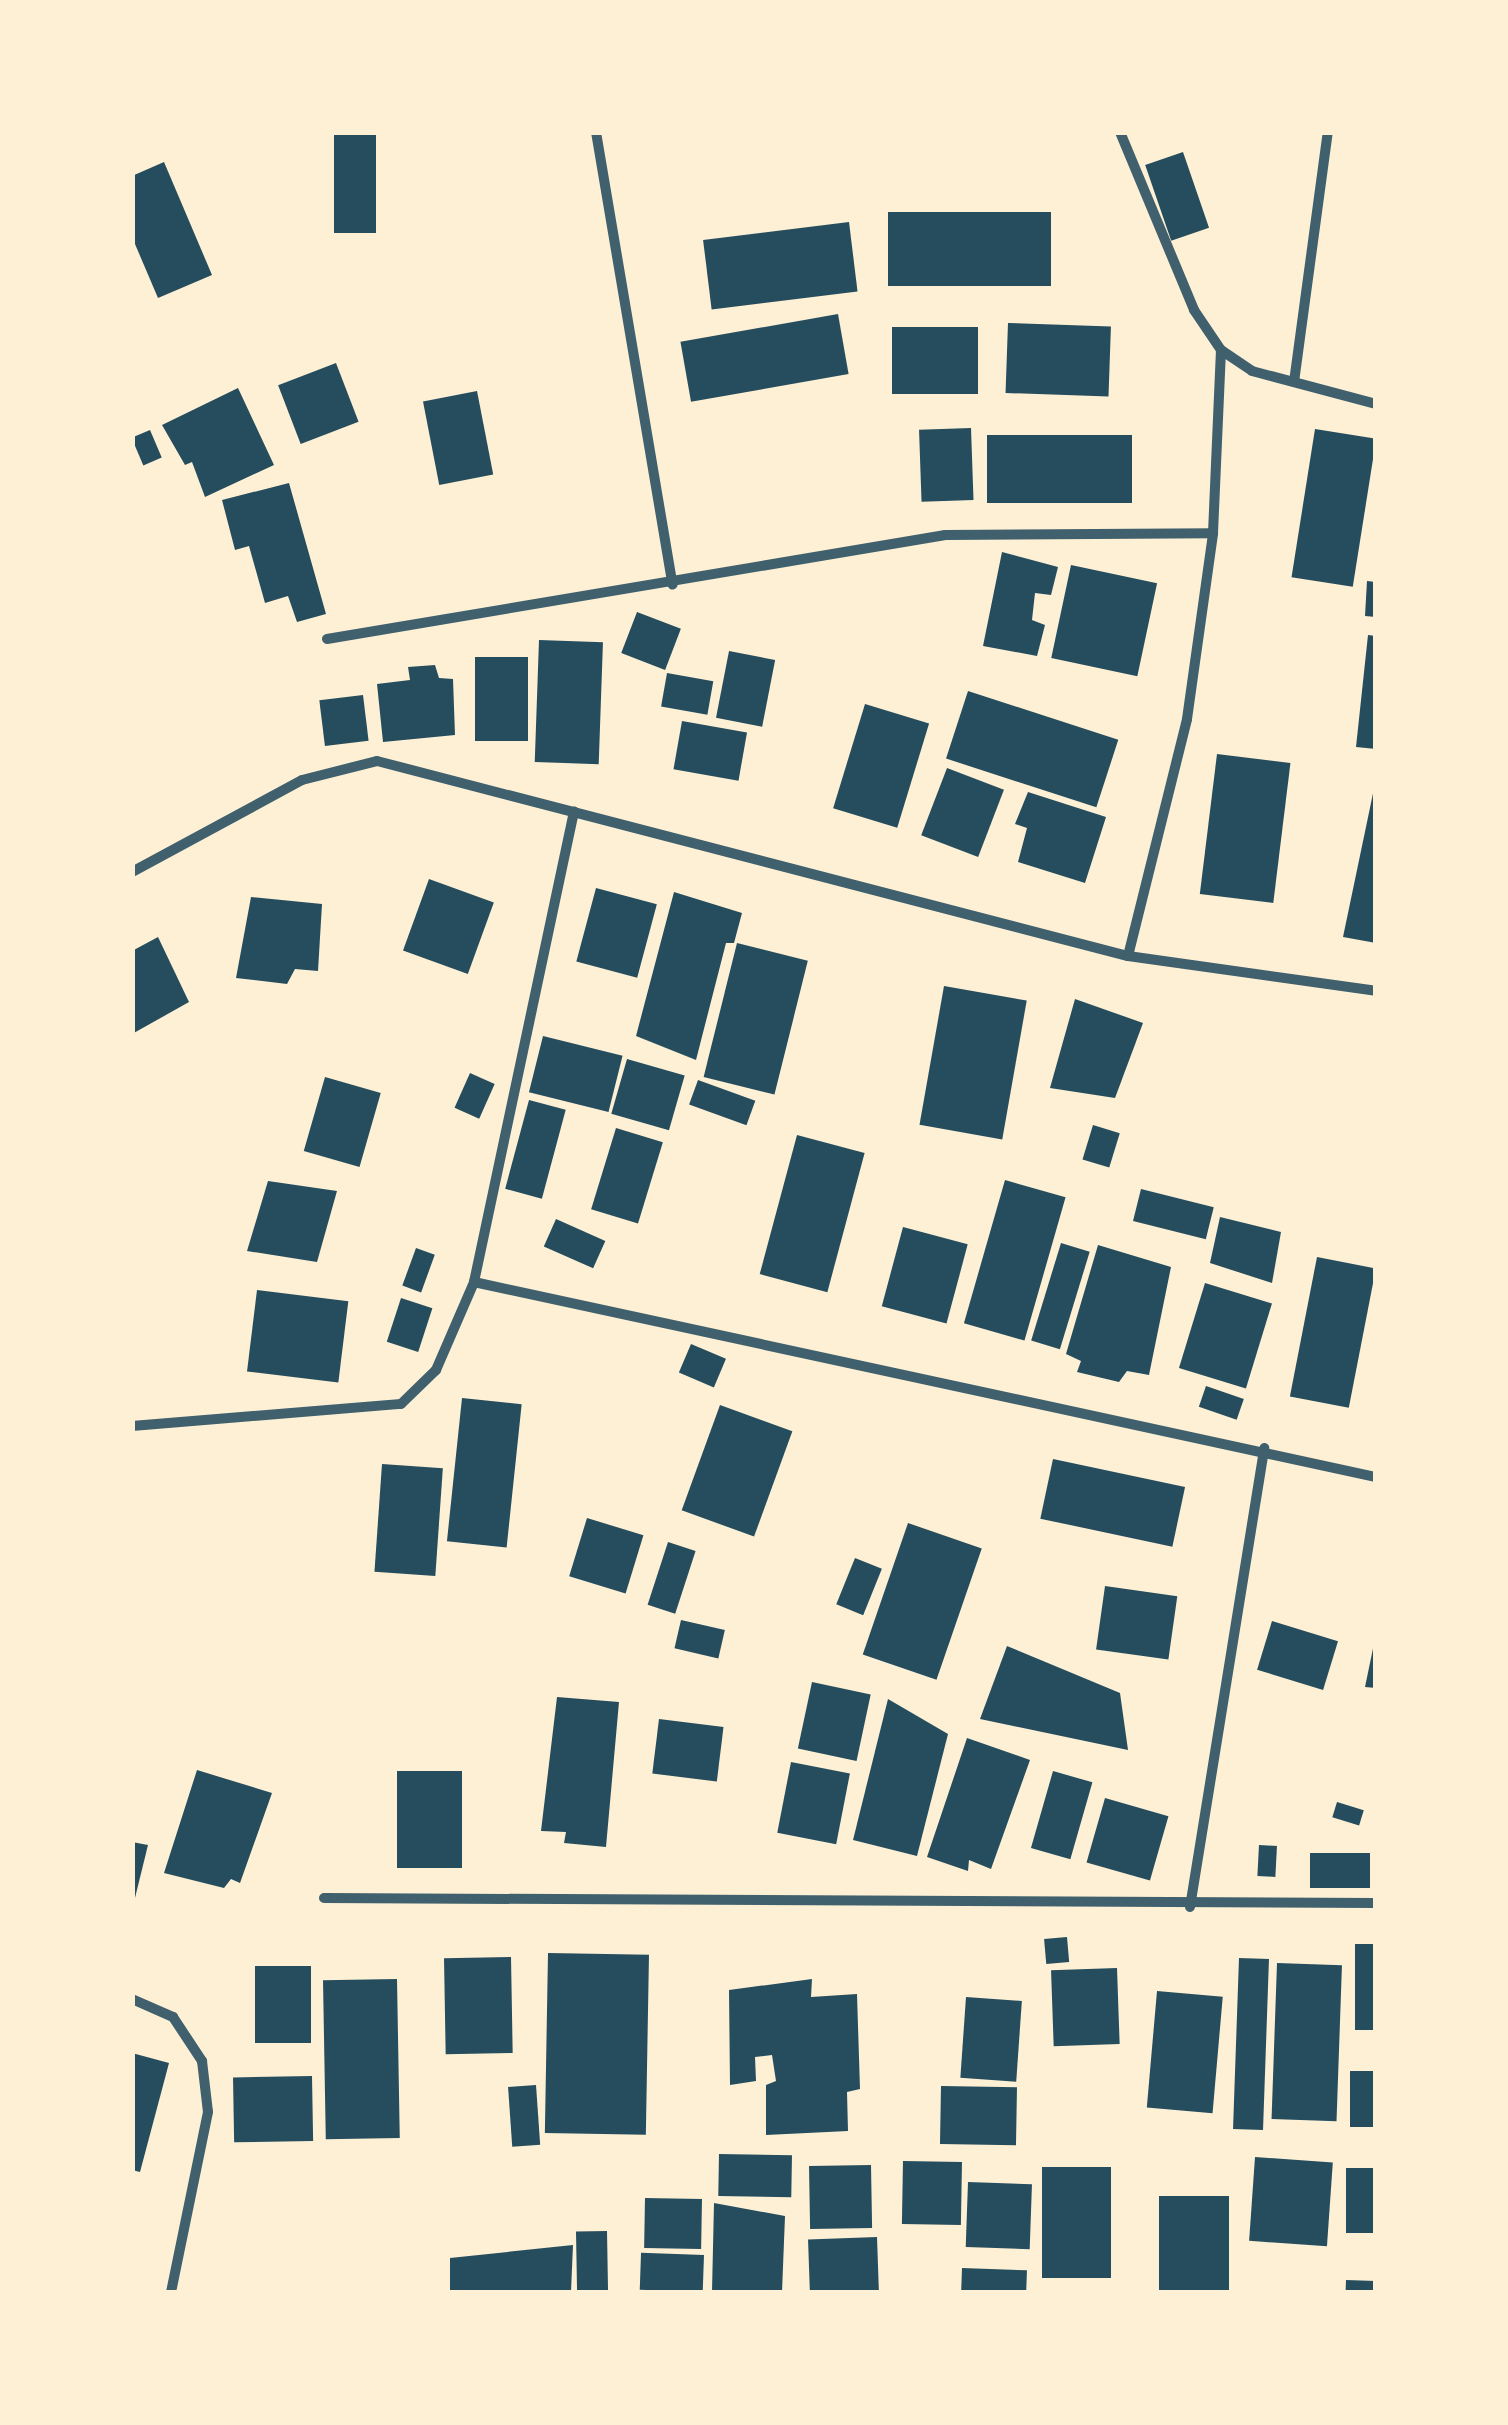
<!DOCTYPE html>
<style>
body{margin:0}
#map{position:relative;width:1508px;height:2425px;overflow:hidden;background:#fdf0d5;font-family:Barlow,sans-serif}
div>[style]{position:absolute}
[style*='--x']{left:calc(var(--x)*1px);top:calc(var(--y)*1px);width:calc(var(--w)*1px);rotate:calc(var(--a)*1deg)}
.building>*{inset:0;background:#264d5e;transform-origin:0 0}
.minor>*{height:10px;margin:-5px;padding:0 5px;transform-origin:5px;border-radius:5px;background:#3f606c}
span{translate:-50% -50%;white-space:nowrap;text-align:center;line-height:1.15;-webkit-text-stroke:10px #fdf0d5;paint-order:stroke}
.frame{position:absolute;inset:0;border:135px solid #fdf0d5;pointer-events:none}
</style>
<div id="map">
<div class="building">
<i style="left:334px;top:132px;width:42px;height:101px"></i>
<i style="left:1183px;top:152px;width:80px;height:40px;rotate:71deg"></i>
<i style="clip-path:polygon(164px 162px,212px 275px,158px 298px,132px 237px,132px 176px)"></i>
<i style="left:1051px;top:212px;width:74px;height:163px;rotate:90deg"></i>
<i style="left:849px;top:222px;width:70px;height:147px;rotate:83deg"></i>
<i style="left:838px;top:314px;width:61px;height:160px;rotate:80deg"></i>
<i style="left:1008px;top:323px;width:103px;height:70px;rotate:2deg"></i>
<i style="left:978px;top:327px;width:67px;height:86px;rotate:90deg"></i>
<i style="left:336px;top:363px;width:63px;height:62px;rotate:69deg"></i>
<i style="clip-path:polygon(238px 388px,274px 465px,205px 497px,192px 462px,185px 465px,162px 425px)"></i>
<i style="left:477px;top:391px;width:85px;height:55px;rotate:79deg"></i>
<i style="left:971px;top:428px;width:72px;height:52px;rotate:88deg"></i>
<i style="left:1315px;top:429px;width:62px;height:150px;rotate:9deg"></i>
<i style="left:150px;top:430px;width:30px;height:20px;rotate:67deg"></i>
<i style="left:987px;top:435px;width:145px;height:68px"></i>
<i style="clip-path:polygon(289px 483px,326px 614px,297px 622px,288px 596px,265px 603px,249px 546px,235px 550px,222px 500px)"></i>
<i style="clip-path:polygon(1002px 552px,1058px 567px,1051px 595px,1035px 593px,1032px 620px,1045px 625px,1037px 656px,983px 646px)"></i>
<i style="left:1071px;top:565px;width:88px;height:95px;rotate:12deg"></i>
<i style="clip-path:polygon(1367px 581px,1376px 582px,1376px 617px,1365px 616px)"></i>
<i style="left:637px;top:612px;width:47px;height:44px;rotate:21deg"></i>
<i style="clip-path:polygon(1368px 635px,1376px 636px,1376px 749px,1356px 747px)"></i>
<i style="left:539px;top:640px;width:64px;height:122px;rotate:2deg"></i>
<i style="left:729px;top:651px;width:47px;height:68px;rotate:11deg"></i>
<i style="left:475px;top:657px;width:53px;height:84px"></i>
<i style="clip-path:polygon(435px 665px,439px 678px,453px 679px,455px 735px,383px 742px,377px 684px,410px 680px,408px 667px)"></i>
<i style="left:667px;top:673px;width:47px;height:34px;rotate:10deg"></i>
<i style="left:968px;top:691px;width:158px;height:71px;rotate:18deg"></i>
<i style="left:363px;top:695px;width:46px;height:44px;rotate:83deg"></i>
<i style="left:865px;top:704px;width:67px;height:109px;rotate:17deg"></i>
<i style="left:682px;top:721px;width:66px;height:49px;rotate:10deg"></i>
<i style="left:1217px;top:754px;width:74px;height:141px;rotate:7deg"></i>
<i style="left:947px;top:768px;width:61px;height:72px;rotate:21deg"></i>
<i style="clip-path:polygon(1376px 779px,1376px 943px,1343px 937px)"></i>
<i style="clip-path:polygon(1028px 792px,1106px 817px,1085px 883px,1018px 862px,1027px 828px,1015px 824px)"></i>
<i style="left:429px;top:879px;width:69px;height:76px;rotate:20deg"></i>
<i style="left:596px;top:888px;width:63px;height:76px;rotate:15deg"></i>
<i style="clip-path:polygon(674px 892px,742px 913px,734px 943px,726px 943px,696px 1060px,636px 1036px)"></i>
<i style="clip-path:polygon(251px 897px,322px 904px,318px 971px,295px 969px,287px 984px,236px 978px)"></i>
<i style="clip-path:polygon(158px 937px,189px 1002px,132px 1034px,132px 951px)"></i>
<i style="left:737px;top:943px;width:73px;height:138px;rotate:14deg"></i>
<i style="left:944px;top:986px;width:84px;height:141px;rotate:10deg"></i>
<i style="clip-path:polygon(1075px 999px,1143px 1023px,1115px 1098px,1050px 1088px)"></i>
<i style="left:543px;top:1036px;width:82px;height:58px;rotate:14deg"></i>
<i style="left:627px;top:1059px;width:60px;height:57px;rotate:16deg"></i>
<i style="left:470px;top:1073px;width:27px;height:38px;rotate:24deg"></i>
<i style="left:325px;top:1077px;width:58px;height:77px;rotate:16deg"></i>
<i style="left:698px;top:1080px;width:61px;height:26px;rotate:20deg"></i>
<i style="left:529px;top:1100px;width:38px;height:92px;rotate:15deg"></i>
<i style="left:1093px;top:1125px;width:28px;height:36px;rotate:17deg"></i>
<i style="left:616px;top:1128px;width:49px;height:85px;rotate:17deg"></i>
<i style="left:797px;top:1135px;width:70px;height:144px;rotate:15deg"></i>
<i style="left:1005px;top:1180px;width:63px;height:149px;rotate:16deg"></i>
<i style="clip-path:polygon(268px 1181px,337px 1191px,317px 1262px,247px 1251px)"></i>
<i style="left:1141px;top:1189px;width:75px;height:33px;rotate:14deg"></i>
<i style="clip-path:polygon(1220px 1217px,1281px 1232px,1272px 1283px,1210px 1263px)"></i>
<i style="left:556px;top:1219px;width:54px;height:30px;rotate:24deg"></i>
<i style="left:903px;top:1227px;width:67px;height:82px;rotate:15deg"></i>
<i style="left:1061px;top:1243px;width:30px;height:102px;rotate:17deg"></i>
<i style="clip-path:polygon(1098px 1245px,1171px 1267px,1149px 1375px,1127px 1371px,1119px 1382px,1077px 1372px,1081px 1361px,1066px 1354px)"></i>
<i style="left:416px;top:1248px;width:20px;height:40px;rotate:20deg"></i>
<i style="left:1317px;top:1257px;width:60px;height:142px;rotate:11deg"></i>
<i style="left:1205px;top:1283px;width:70px;height:89px;rotate:17deg"></i>
<i style="left:257px;top:1290px;width:92px;height:82px;rotate:7deg"></i>
<i style="left:401px;top:1298px;width:33px;height:46px;rotate:18deg"></i>
<i style="left:691px;top:1344px;width:38px;height:31px;rotate:23deg"></i>
<i style="left:1206px;top:1386px;width:40px;height:22px;rotate:19deg"></i>
<i style="left:462px;top:1398px;width:60px;height:144px;rotate:6deg"></i>
<i style="left:720px;top:1405px;width:77px;height:112px;rotate:20deg"></i>
<i style="left:1053px;top:1459px;width:135px;height:61px;rotate:12deg"></i>
<i style="left:382px;top:1464px;width:61px;height:108px;rotate:4deg"></i>
<i style="left:587px;top:1518px;width:59px;height:61px;rotate:17deg"></i>
<i style="left:908px;top:1523px;width:78px;height:139px;rotate:19deg"></i>
<i style="left:668px;top:1542px;width:29px;height:66px;rotate:18deg"></i>
<i style="left:855px;top:1558px;width:29px;height:50px;rotate:22deg"></i>
<i style="left:1105px;top:1586px;width:73px;height:64px;rotate:8deg"></i>
<i style="left:681px;top:1620px;width:45px;height:29px;rotate:13deg"></i>
<i style="left:1272px;top:1621px;width:69px;height:51px;rotate:17deg"></i>
<i style="clip-path:polygon(1376px 1634px,1376px 1688px,1365px 1687px)"></i>
<i style="clip-path:polygon(1007px 1646px,1120px 1693px,1128px 1750px,980px 1719px)"></i>
<i style="left:812px;top:1682px;width:60px;height:68px;rotate:12deg"></i>
<i style="clip-path:polygon(557px 1697px,619px 1702px,606px 1847px,564px 1843px,566px 1832px,541px 1831px)"></i>
<i style="clip-path:polygon(888px 1699px,948px 1734px,917px 1856px,853px 1840px)"></i>
<i style="left:659px;top:1719px;width:65px;height:55px;rotate:7deg"></i>
<i style="clip-path:polygon(967px 1738px,1030px 1760px,991px 1869px,969px 1860px,968px 1871px,927px 1857px)"></i>
<i style="left:791px;top:1762px;width:60px;height:72px;rotate:11deg"></i>
<i style="clip-path:polygon(197px 1770px,272px 1793px,240px 1883px,231px 1879px,224px 1888px,164px 1873px)"></i>
<i style="left:462px;top:1771px;width:97px;height:65px;rotate:90deg"></i>
<i style="left:1053px;top:1771px;width:41px;height:80px;rotate:16deg"></i>
<i style="left:1105px;top:1798px;width:66px;height:67px;rotate:16deg"></i>
<i style="left:1337px;top:1802px;width:28px;height:16px;rotate:17deg"></i>
<i style="clip-path:polygon(132px 1842px,148px 1845px,134px 1902px,132px 1902px)"></i>
<i style="left:1259px;top:1845px;width:18px;height:31px;rotate:3deg"></i>
<i style="left:1370px;top:1853px;width:35px;height:60px;rotate:90deg"></i>
<i style="left:1067px;top:1937px;width:25px;height:23px;rotate:85deg"></i>
<i style="left:1376px;top:1944px;width:86px;height:21px;rotate:90deg"></i>
<i style="left:548px;top:1953px;width:101px;height:180px;rotate:1deg"></i>
<i style="left:511px;top:1957px;width:96px;height:67px;rotate:89deg"></i>
<i style="left:1239px;top:1958px;width:30px;height:171px;rotate:2deg"></i>
<i style="left:1277px;top:1963px;width:65px;height:156px;rotate:2deg"></i>
<i style="left:311px;top:1966px;width:77px;height:56px;rotate:90deg"></i>
<i style="left:1117px;top:1968px;width:76px;height:66px;rotate:88deg"></i>
<i style="left:397px;top:1979px;width:159px;height:74px;rotate:89deg"></i>
<i style="clip-path:polygon(812px 1979px,811px 1997px,857px 1994px,860px 2089px,847px 2092px,848px 2131px,766px 2135px,766px 2085px,776px 2081px,772px 2055px,755px 2057px,756px 2081px,730px 2085px,729px 1990px)"></i>
<i style="left:1157px;top:1991px;width:66px;height:117px;rotate:5deg"></i>
<i style="left:966px;top:1997px;width:56px;height:81px;rotate:4deg"></i>
<i style="clip-path:polygon(132px 2053px,169px 2063px,140px 2172px,132px 2170px)"></i>
<i style="left:1350px;top:2071px;width:26px;height:56px"></i>
<i style="left:312px;top:2076px;width:65px;height:79px;rotate:89deg"></i>
<i style="left:536px;top:2085px;width:60px;height:28px;rotate:86deg"></i>
<i style="left:941px;top:2086px;width:76px;height:58px;rotate:1deg"></i>
<i style="left:719px;top:2154px;width:73px;height:42px;rotate:1deg"></i>
<i style="left:1255px;top:2157px;width:78px;height:84px;rotate:4deg"></i>
<i style="left:903px;top:2161px;width:59px;height:63px;rotate:1deg"></i>
<i style="left:871px;top:2165px;width:63px;height:62px;rotate:89deg"></i>
<i style="left:1042px;top:2167px;width:69px;height:111px"></i>
<i style="left:1346px;top:2168px;width:30px;height:65px"></i>
<i style="left:968px;top:2182px;width:64px;height:65px;rotate:2deg"></i>
<i style="left:1229px;top:2196px;width:96px;height:70px;rotate:90deg"></i>
<i style="left:645px;top:2198px;width:57px;height:50px;rotate:1deg"></i>
<i style="clip-path:polygon(714px 2203px,785px 2216px,782px 2292px,712px 2292px)"></i>
<i style="left:607px;top:2231px;width:61px;height:31px;rotate:89deg"></i>
<i style="left:877px;top:2237px;width:55px;height:69px;rotate:88deg"></i>
<i style="clip-path:polygon(573px 2245px,571px 2292px,450px 2292px,450px 2258px)"></i>
<i style="left:704px;top:2255px;width:37px;height:63px;rotate:92deg"></i>
<i style="left:962px;top:2268px;width:65px;height:24px;rotate:2deg"></i>
<i style="left:1346px;top:2280px;width:30px;height:12px;rotate:2deg"></i>
</div>
<div class="minor">
<i style="--x:596;--y:132;--w:459;--a:80.4"></i>
<i style="--x:1120;--y:132;--w:193;--a:67.4"></i>
<i style="--x:1194;--y:310;--w:48;--a:56"></i>
<i style="--x:1221;--y:350;--w:37;--a:34"></i>
<i style="--x:1252;--y:371;--w:128;--a:14.9"></i>
<i style="--x:1294;--y:382;--w:252;--a:-82.3"></i>
<i style="--x:327;--y:639;--w:627;--a:-9.55"></i>
<i style="--x:945;--y:535;--w:268;--a:-0.4"></i>
<i style="--x:132;--y:872;--w:193;--a:-28.4"></i>
<i style="--x:302;--y:780;--w:77;--a:-14.2"></i>
<i style="--x:377;--y:761;--w:776;--a:14.56"></i>
<i style="--x:1128;--y:956;--w:250;--a:8"></i>
<i style="--x:1128;--y:956;--w:244;--a:-76"></i>
<i style="--x:1187;--y:719;--w:188;--a:-82"></i>
<i style="--x:1213;--y:533;--w:183;--a:-87.5"></i>
<i style="--x:474;--y:1282;--w:923;--a:12.2"></i>
<i style="--x:132;--y:1426;--w:270;--a:-4.7"></i>
<i style="--x:401;--y:1404;--w:49;--a:-44.2"></i>
<i style="--x:436;--y:1370;--w:96;--a:-66.6"></i>
<i style="--x:474;--y:1282;--w:481;--a:-78"></i>
<i style="--x:324;--y:1898;--w:1052;--a:0.27"></i>
<i style="--x:1190;--y:1907;--w:465;--a:-80.8"></i>
<i style="--x:132;--y:1999;--w:45;--a:23.7"></i>
<i style="--x:173;--y:2017;--w:53;--a:56.6"></i>
<i style="--x:202;--y:2061;--w:51;--a:83.3"></i>
<i style="--x:208;--y:2112;--w:184;--a:101.6"></i>
</div>
<div class="frame"></div>
</div>
